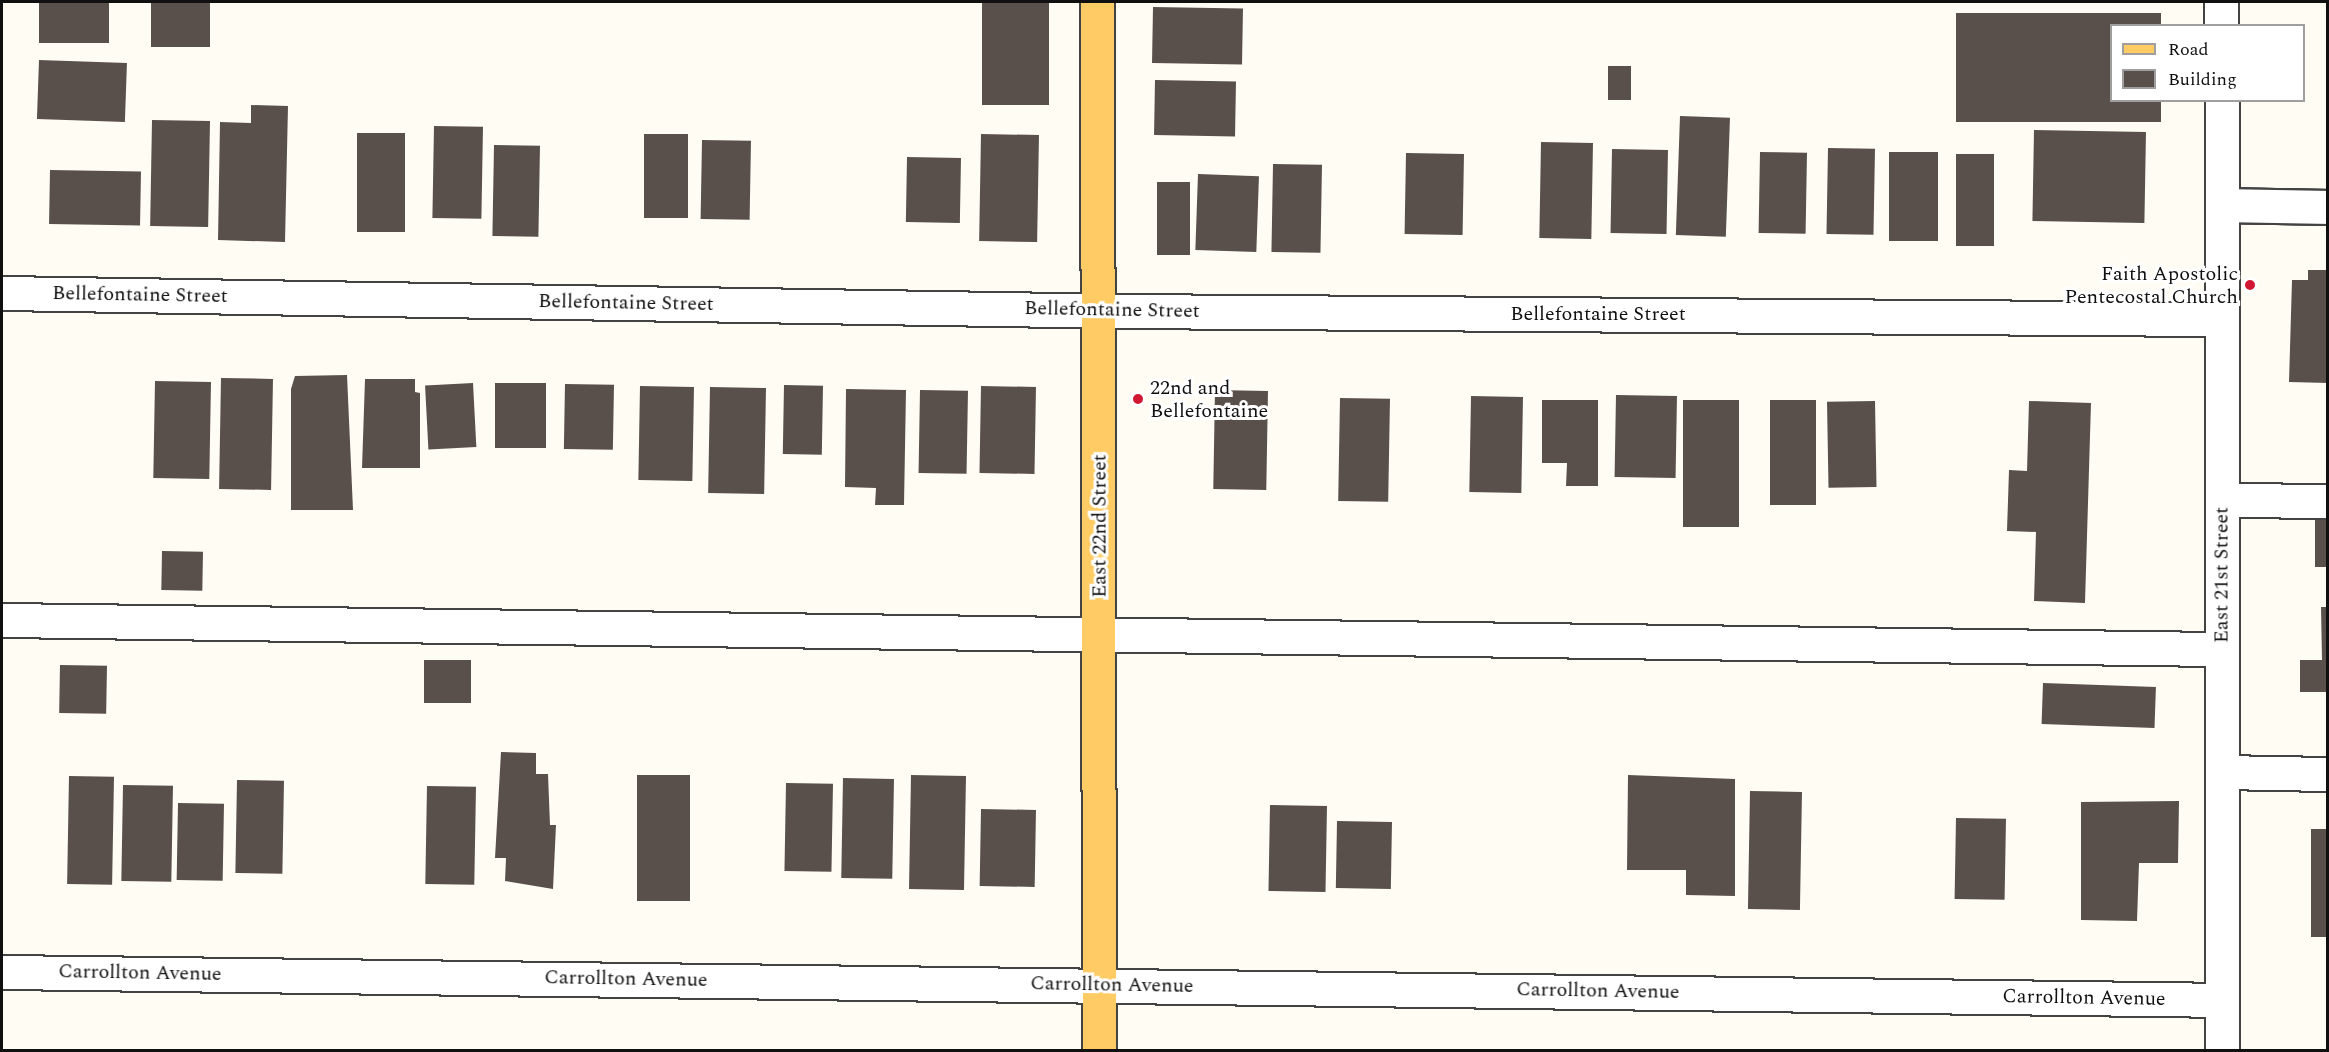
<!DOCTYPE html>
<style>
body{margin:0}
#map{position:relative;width:2329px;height:1052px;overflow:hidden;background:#fffcf4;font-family:Spectral,serif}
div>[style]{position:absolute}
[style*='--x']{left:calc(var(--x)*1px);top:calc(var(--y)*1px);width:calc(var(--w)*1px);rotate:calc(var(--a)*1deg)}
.building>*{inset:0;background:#5a504b;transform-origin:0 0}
.roads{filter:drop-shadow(2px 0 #434343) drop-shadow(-2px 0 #434343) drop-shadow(0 2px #434343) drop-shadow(0 -2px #434343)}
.minor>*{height:33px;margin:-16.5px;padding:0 16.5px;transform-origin:16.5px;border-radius:16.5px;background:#fff}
.major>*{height:33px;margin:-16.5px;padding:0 16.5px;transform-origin:16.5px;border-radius:16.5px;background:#ffcb64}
.dots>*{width:16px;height:16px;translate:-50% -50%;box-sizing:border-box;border:3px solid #fff;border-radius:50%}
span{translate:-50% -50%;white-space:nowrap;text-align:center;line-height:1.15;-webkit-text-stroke:6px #fff;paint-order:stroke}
.poi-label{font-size:20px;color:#101010}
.right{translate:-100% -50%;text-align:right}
.left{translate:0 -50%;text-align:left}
.street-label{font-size:20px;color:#101010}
.frame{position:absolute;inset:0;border:3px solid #101010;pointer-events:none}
.legend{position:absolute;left:2110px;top:24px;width:195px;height:78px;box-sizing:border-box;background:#fff;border:2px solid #9f9f9f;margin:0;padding:8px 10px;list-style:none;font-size:18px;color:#101010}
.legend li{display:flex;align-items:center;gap:12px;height:30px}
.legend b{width:30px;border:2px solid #9f9f9f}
</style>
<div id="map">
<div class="building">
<i style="left:39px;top:2px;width:70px;height:41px"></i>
<i style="left:151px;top:2px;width:59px;height:45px"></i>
<i style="left:982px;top:2px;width:67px;height:103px"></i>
<i style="left:1153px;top:7px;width:90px;height:56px;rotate:1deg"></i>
<i style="clip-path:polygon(1956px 13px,2161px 13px,2161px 26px,2112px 26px,2112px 100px,2161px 100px,2161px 122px,1956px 122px)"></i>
<i style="left:39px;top:60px;width:88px;height:59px;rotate:2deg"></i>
<i style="left:1608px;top:66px;width:23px;height:34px"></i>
<i style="left:1155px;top:80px;width:81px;height:55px;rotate:1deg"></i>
<i style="clip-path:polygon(251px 105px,288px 106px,285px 242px,218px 240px,220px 122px,251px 123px)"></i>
<i style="left:1680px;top:116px;width:50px;height:119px;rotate:2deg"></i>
<i style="left:152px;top:120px;width:58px;height:106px;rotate:1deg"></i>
<i style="left:434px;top:126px;width:49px;height:92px;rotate:1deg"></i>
<i style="left:2034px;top:130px;width:112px;height:91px;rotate:1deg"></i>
<i style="left:357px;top:133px;width:48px;height:99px"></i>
<i style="left:644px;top:134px;width:44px;height:84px"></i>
<i style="left:981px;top:134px;width:58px;height:107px;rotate:1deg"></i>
<i style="left:702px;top:140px;width:49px;height:79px;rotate:1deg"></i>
<i style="left:1541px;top:142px;width:52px;height:96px;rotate:1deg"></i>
<i style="left:494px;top:145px;width:46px;height:91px;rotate:1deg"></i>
<i style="left:1828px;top:148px;width:47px;height:86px;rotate:1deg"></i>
<i style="left:1612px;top:149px;width:56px;height:84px;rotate:1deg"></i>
<i style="left:1760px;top:152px;width:47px;height:81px;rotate:1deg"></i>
<i style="left:1889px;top:152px;width:49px;height:89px"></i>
<i style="left:1406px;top:153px;width:58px;height:81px;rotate:1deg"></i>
<i style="left:1956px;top:154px;width:38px;height:92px"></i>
<i style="left:907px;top:157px;width:54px;height:65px;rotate:1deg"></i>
<i style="left:1273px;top:164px;width:49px;height:88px;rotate:1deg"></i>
<i style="left:50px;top:170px;width:91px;height:54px;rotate:1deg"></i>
<i style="left:1198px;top:174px;width:61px;height:76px;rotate:2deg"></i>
<i style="left:1157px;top:182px;width:33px;height:73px"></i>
<i style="clip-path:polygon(2308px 270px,2328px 270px,2328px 383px,2289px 382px,2292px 280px,2308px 280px)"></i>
<i style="clip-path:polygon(347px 375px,353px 510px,291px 510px,291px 389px,295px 376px)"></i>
<i style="left:221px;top:378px;width:52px;height:111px;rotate:1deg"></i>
<i style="clip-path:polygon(365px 379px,415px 379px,415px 392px,420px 393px,420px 468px,362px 468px)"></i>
<i style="left:155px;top:381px;width:56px;height:97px;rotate:1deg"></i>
<i style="left:473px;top:383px;width:64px;height:48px;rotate:87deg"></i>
<i style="left:546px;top:383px;width:65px;height:51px;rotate:90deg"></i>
<i style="left:565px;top:384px;width:49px;height:65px;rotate:1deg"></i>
<i style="left:784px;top:385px;width:39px;height:69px;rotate:1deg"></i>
<i style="left:640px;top:386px;width:54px;height:94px;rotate:1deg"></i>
<i style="left:981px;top:386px;width:55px;height:87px;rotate:1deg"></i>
<i style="left:710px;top:387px;width:56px;height:106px;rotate:1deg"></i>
<i style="clip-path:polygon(846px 389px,906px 390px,904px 505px,875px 505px,876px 488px,845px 487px)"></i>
<i style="left:920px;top:390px;width:48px;height:83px;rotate:1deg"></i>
<i style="left:1215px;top:390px;width:53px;height:99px;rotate:1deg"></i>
<i style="left:1616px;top:395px;width:61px;height:82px;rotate:1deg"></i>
<i style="left:1471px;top:396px;width:52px;height:96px;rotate:1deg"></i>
<i style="left:1340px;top:398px;width:50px;height:103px;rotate:1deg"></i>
<i style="clip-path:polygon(1542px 400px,1598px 400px,1598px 486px,1566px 486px,1567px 463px,1542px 463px)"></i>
<i style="left:1683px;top:400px;width:56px;height:127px"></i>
<i style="left:1770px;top:400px;width:46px;height:105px"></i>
<i style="left:1875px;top:401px;width:86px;height:48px;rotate:89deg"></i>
<i style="clip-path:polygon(2029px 401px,2091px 403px,2085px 603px,2034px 601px,2036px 532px,2007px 531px,2009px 470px,2027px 471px)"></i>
<i style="left:2315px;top:520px;width:13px;height:47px"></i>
<i style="left:162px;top:551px;width:41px;height:39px;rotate:1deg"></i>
<i style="clip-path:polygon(2321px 607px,2328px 607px,2328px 692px,2300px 692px,2300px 660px,2322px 660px)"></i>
<i style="left:424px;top:660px;width:47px;height:43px"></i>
<i style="left:60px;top:665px;width:47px;height:48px;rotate:1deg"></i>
<i style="left:2043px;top:683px;width:113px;height:41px;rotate:2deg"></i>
<i style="clip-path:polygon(501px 752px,536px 753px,536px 774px,548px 774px,550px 825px,556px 825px,553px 889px,505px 881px,506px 858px,495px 858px)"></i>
<i style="left:637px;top:775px;width:53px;height:126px"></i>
<i style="left:911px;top:775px;width:55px;height:114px;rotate:1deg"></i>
<i style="clip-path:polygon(1628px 775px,1735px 779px,1735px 896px,1686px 895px,1686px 870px,1627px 870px)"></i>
<i style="left:69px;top:776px;width:45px;height:108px;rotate:1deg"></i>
<i style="left:843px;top:778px;width:51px;height:100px;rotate:1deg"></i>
<i style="left:237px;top:780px;width:47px;height:93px;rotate:1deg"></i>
<i style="left:786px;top:783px;width:47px;height:88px;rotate:1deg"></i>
<i style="left:123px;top:785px;width:50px;height:96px;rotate:1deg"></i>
<i style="left:427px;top:786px;width:49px;height:98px;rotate:1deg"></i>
<i style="left:1750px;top:791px;width:52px;height:118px;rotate:1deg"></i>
<i style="clip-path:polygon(2179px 801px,2178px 863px,2139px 863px,2137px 921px,2081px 920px,2081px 802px)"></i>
<i style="left:178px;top:803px;width:46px;height:77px;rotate:1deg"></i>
<i style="left:1270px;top:805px;width:57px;height:86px;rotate:1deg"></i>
<i style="left:981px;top:809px;width:55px;height:77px;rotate:1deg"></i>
<i style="left:1956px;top:818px;width:50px;height:81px;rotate:1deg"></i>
<i style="left:1337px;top:821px;width:55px;height:67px;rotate:1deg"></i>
<i style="left:2311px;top:829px;width:17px;height:108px"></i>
</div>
<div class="roads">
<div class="minor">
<i style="--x:2221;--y:2;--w:24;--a:90"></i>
<i style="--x:2222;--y:100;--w:950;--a:90"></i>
<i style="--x:2223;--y:205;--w:105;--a:1.1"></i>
<i style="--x:2;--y:293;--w:1120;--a:0.92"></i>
<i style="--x:1122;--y:311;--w:1100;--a:0.42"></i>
<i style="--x:2222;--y:500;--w:106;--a:0.5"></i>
<i style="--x:2;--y:620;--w:2220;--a:0.75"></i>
<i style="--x:2222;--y:772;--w:106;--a:1.1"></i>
<i style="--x:2;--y:972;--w:2220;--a:0.72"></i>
</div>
<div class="major">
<i style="--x:1097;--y:2;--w:1048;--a:89.89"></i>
</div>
</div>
<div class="dots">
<i style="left:2250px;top:285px;background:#d01832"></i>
<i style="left:1138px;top:399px;background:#d01832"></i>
</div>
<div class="poi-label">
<span class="right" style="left:2238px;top:286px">Faith Apostolic<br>Pentecostal Church</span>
<span class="left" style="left:1150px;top:400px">22nd and<br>Bellefontaine</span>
</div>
<div class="street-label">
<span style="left:140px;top:295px;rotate:1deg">Bellefontaine Street</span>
<span style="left:626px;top:303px;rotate:1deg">Bellefontaine Street</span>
<span style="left:1112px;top:310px;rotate:1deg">Bellefontaine Street</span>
<span style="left:1598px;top:314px">Bellefontaine Street</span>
<span style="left:1100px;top:526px;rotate:-90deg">East 22nd Street</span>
<span style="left:2222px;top:575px;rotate:-90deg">East 21st Street</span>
<span style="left:140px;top:973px;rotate:1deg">Carrollton Avenue</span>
<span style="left:626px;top:979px;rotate:1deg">Carrollton Avenue</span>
<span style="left:1112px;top:985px;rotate:1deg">Carrollton Avenue</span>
<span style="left:1598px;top:991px;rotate:1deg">Carrollton Avenue</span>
<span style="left:2084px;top:998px;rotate:1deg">Carrollton Avenue</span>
</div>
<div class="frame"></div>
<ul class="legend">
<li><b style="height:8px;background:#ffcb64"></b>Road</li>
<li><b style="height:16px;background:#5a504b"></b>Building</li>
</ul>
</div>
